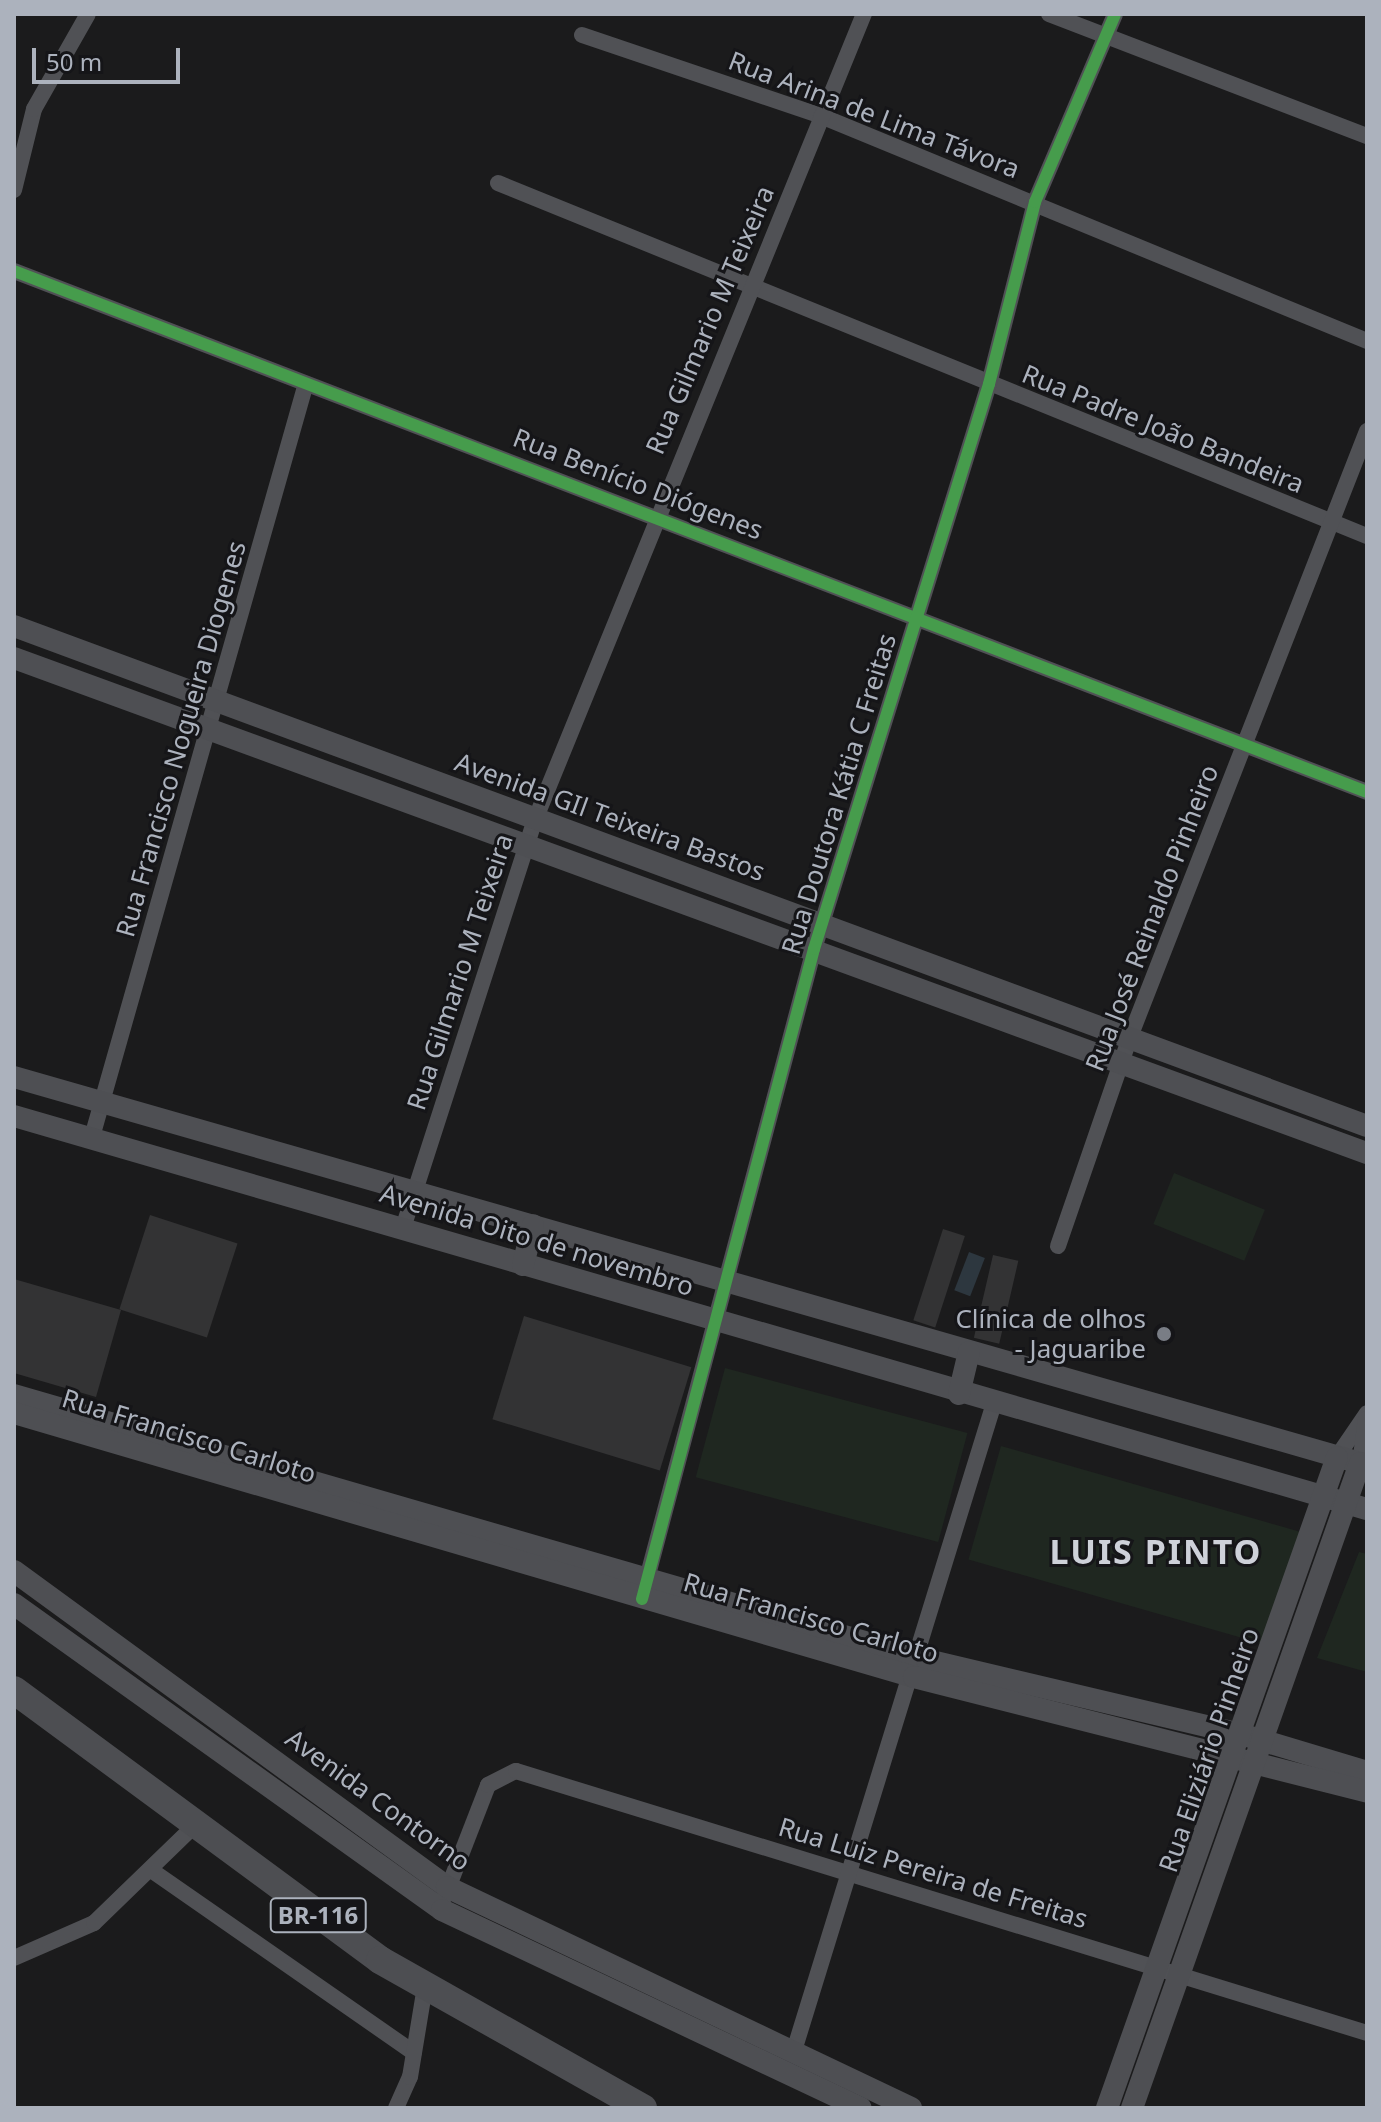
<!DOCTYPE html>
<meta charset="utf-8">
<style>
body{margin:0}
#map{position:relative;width:1381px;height:2122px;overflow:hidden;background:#1b1b1c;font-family:"Noto Sans",sans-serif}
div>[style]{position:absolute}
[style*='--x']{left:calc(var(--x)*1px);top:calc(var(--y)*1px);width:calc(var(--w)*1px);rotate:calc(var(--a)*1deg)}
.green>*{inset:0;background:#1f2720;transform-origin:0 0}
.water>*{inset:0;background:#2d373f;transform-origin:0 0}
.building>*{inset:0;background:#333334;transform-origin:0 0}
.street>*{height:16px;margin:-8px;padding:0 8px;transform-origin:8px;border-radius:8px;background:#505155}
.secondary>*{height:22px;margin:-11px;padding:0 11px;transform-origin:11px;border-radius:11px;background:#4e4f53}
.highway>*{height:28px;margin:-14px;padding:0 14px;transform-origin:14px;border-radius:14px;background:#4d4e52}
.cycleway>*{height:12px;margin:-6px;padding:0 6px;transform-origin:6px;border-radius:6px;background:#469c4c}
.dots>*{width:22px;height:22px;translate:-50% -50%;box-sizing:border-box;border:4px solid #151518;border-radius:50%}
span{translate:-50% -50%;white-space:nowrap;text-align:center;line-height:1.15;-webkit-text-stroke:6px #151518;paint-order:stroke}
.shield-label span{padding:2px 6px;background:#151518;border:2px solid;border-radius:6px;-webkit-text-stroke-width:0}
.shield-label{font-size:24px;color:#acb2bd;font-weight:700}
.street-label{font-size:26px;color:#acb2bd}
.poi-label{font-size:26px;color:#acb2bd}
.right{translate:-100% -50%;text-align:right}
.district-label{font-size:34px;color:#ced1d9;font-weight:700;letter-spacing:2px}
.frame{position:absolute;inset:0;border:16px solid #acb2bd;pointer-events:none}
.scale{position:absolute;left:32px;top:48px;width:148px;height:36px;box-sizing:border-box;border:4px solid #acb2bd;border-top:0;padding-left:10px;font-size:24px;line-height:28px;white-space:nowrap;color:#acb2bd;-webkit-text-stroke:6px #151518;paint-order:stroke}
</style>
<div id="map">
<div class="green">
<i style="left:1174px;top:1173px;width:98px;height:55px;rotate:22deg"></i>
<i style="left:725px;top:1368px;width:251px;height:113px;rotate:15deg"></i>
<i style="left:1001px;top:1446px;width:320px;height:118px;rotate:16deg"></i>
<i style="clip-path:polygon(1359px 1552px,1367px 1554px,1367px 1672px,1317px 1658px)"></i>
</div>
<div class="water">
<i style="left:969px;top:1252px;width:17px;height:41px;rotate:21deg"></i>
</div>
<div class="building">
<i style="left:150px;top:1215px;width:92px;height:99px;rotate:18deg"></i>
<i style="left:943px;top:1229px;width:23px;height:96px;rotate:18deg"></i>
<i style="left:993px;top:1255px;width:26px;height:85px;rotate:13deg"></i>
<i style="clip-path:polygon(14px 1279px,121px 1310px,96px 1397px,14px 1373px)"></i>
<i style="left:524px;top:1316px;width:175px;height:108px;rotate:17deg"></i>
</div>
<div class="street">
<i style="--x:1049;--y:14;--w:341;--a:21"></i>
<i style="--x:582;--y:35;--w:252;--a:18.7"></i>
<i style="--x:821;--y:116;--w:591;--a:22.4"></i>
<i style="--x:498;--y:183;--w:938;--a:22.11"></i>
<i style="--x:14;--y:190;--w:83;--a:-76.1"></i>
<i style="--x:34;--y:109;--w:109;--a:-60.4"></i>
<i style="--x:14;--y:271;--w:1450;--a:21.06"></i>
<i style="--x:92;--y:1137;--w:780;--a:-74.15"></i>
<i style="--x:403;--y:1228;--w:429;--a:-72.1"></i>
<i style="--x:535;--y:820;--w:871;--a:-67.8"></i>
<i style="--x:1058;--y:1246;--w:221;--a:-71"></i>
<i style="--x:1130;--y:1037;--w:651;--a:-68.64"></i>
<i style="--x:1337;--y:1457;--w:53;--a:-55.7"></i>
<i style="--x:1360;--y:1463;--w:44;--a:-82.2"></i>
<i style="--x:645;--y:1586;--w:659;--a:-75.14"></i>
<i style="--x:814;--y:949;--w:591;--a:-72.79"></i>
<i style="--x:989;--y:384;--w:188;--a:-75.8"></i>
<i style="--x:1035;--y:202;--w:204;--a:-66.9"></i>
<i style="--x:151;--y:1870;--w:320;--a:34.8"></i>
<i style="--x:445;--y:1896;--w:119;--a:-68.8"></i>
<i style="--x:488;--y:1785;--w:31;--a:-27"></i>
<i style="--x:516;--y:1771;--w:890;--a:17.11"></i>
<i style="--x:14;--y:1958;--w:87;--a:-23.6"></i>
<i style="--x:94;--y:1923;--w:141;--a:-44.1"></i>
<i style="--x:793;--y:2054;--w:681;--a:-72.84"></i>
<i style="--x:396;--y:2108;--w:34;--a:-66"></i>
<i style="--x:410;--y:2077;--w:92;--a:-80.6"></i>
</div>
<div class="secondary">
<i style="--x:14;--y:626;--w:1442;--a:20.28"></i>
<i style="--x:14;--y:658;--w:1441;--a:20.1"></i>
<i style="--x:14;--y:1077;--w:1408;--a:16"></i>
<i style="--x:14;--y:1116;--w:1409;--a:16.2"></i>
<i style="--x:523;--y:1265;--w:41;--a:-76"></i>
<i style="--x:959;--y:1394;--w:43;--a:-76.6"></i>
<i style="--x:14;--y:1395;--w:951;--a:16.19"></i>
<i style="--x:927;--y:1660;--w:326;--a:13.3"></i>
<i style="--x:1244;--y:1735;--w:128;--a:16.7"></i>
<i style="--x:14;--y:1413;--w:938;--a:16.35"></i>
<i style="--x:914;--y:1677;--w:467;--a:14.2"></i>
<i style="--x:14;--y:1571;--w:536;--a:36.12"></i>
<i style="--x:447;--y:1887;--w:514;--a:25.47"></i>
<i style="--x:14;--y:1604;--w:526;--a:35.56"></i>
<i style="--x:442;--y:1910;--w:463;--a:25.3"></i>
<i style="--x:1107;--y:2108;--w:690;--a:-70.54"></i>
<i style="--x:1132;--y:2108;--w:684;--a:-70.53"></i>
</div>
<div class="highway">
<i style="--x:14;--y:1690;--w:455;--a:36.4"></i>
<i style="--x:380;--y:1960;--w:302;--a:29.4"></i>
</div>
<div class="cycleway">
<i style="--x:14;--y:271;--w:1450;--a:21.06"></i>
<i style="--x:642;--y:1599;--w:672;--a:-75.18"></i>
<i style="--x:814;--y:949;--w:591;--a:-72.79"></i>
<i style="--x:989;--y:384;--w:188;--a:-75.8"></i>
<i style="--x:1035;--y:202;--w:204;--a:-66.9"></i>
</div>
<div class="dots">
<i style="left:1164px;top:1334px;background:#797d85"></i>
</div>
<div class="shield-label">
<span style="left:318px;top:1915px">BR-116</span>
</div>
<div class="street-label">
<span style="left:874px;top:115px;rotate:21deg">Rua Arina de Lima Távora</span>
<span style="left:710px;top:320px;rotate:-67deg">Rua Gilmario M Teixeira</span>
<span style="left:1163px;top:429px;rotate:22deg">Rua Padre João Bandeira</span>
<span style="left:638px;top:484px;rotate:21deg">Rua Benício Diógenes</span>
<span style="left:181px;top:739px;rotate:-74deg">Rua Francisco Nogueira Diogenes</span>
<span style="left:839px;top:794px;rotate:-73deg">Rua Doutora Kátia C Freitas</span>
<span style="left:610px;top:817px;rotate:20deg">Avenida GIl Teixeira Bastos</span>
<span style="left:1152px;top:918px;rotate:-69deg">Rua José Reinaldo Pinheiro</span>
<span style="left:460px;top:972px;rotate:-72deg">Rua Gilmario M Teixeira</span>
<span style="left:537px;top:1240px;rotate:17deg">Avenida Oito de novembro</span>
<span style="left:189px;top:1436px;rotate:17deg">Rua Francisco Carloto</span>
<span style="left:811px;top:1618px;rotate:16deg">Rua Francisco Carloto</span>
<span style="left:1209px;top:1750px;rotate:-71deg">Rua Eliziário Pinheiro</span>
<span style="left:378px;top:1800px;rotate:36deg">Avenida Contorno</span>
<span style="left:933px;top:1873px;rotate:17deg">Rua Luiz Pereira de Freitas</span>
</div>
<div class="poi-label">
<span class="right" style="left:1146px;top:1334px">Clínica de olhos<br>- Jaguaribe</span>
</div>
<div class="district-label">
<span style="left:1156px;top:1552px">LUIS PINTO</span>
</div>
<div class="frame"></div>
<div class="scale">50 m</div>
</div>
